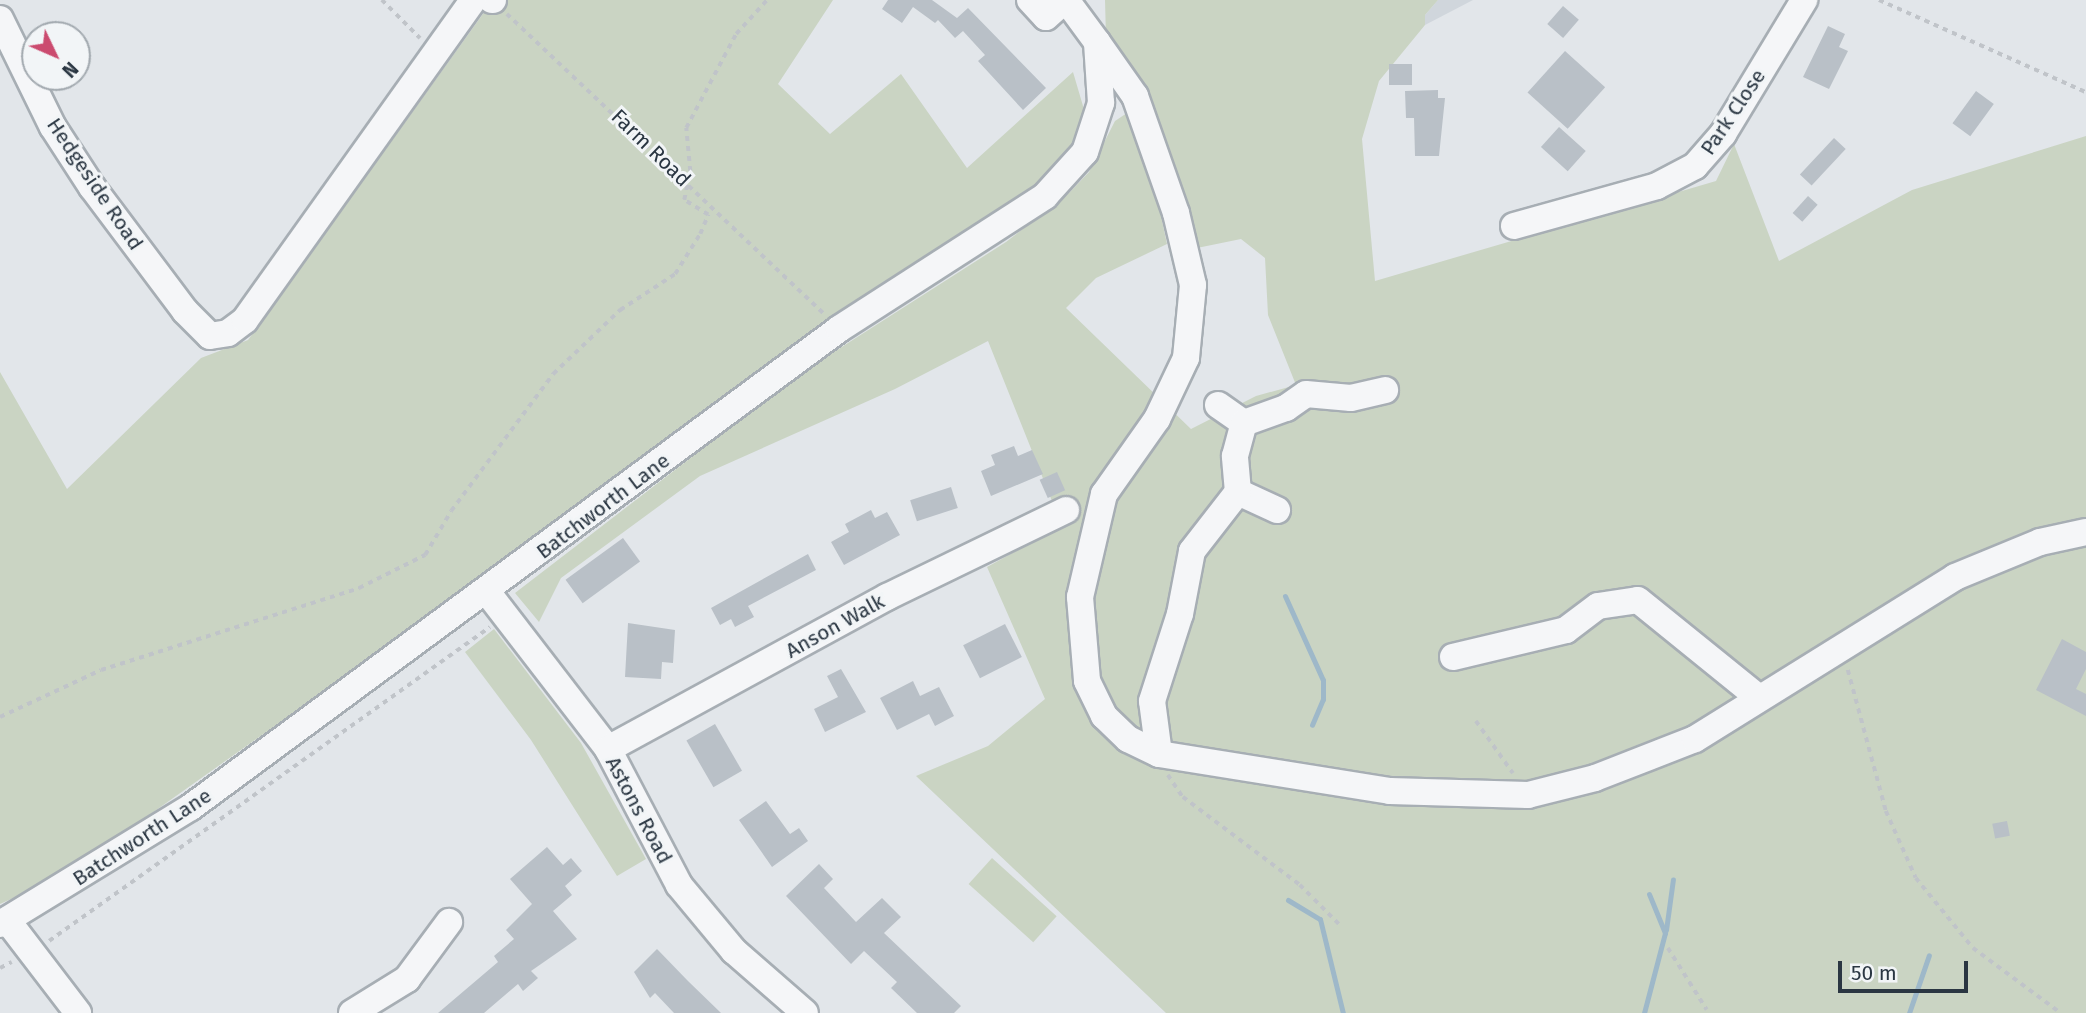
<!DOCTYPE html>
<style>
body{margin:0}
#map{position:relative;width:2086px;height:1013px;overflow:hidden;background:#e2e6ea;font-family:"Fira Sans",sans-serif}
div>[style]{position:absolute}
[style*='--x']{left:calc(var(--x)*1px);top:calc(var(--y)*1px);width:calc(var(--w)*1px);rotate:calc(var(--a)*1deg)}
.built>*{inset:0;background:#d0d6dc}
.green>*{inset:0;background:#cad4c3;transform-origin:0 0}
.stream>*{height:5px;margin:-2.5px;padding:0 2.5px;transform-origin:2.5px;border-radius:2.5px;background:#9eb8c9}
.building>*{inset:0;background:#b9c0c7;transform-origin:0 0}
.path>*{height:3.5px;margin-top:-1.75px;transform-origin:0;background:repeating-linear-gradient(90deg,#c0c4c9 0 5px,transparent 0 10px)}
.roads{filter:drop-shadow(2px 0 #a7aeb4) drop-shadow(-2px 0 #a7aeb4) drop-shadow(0 2px #a7aeb4) drop-shadow(0 -2px #a7aeb4)}
.minor>*{height:26px;margin:-13px;padding:0 13px;transform-origin:13px;border-radius:13px;background:#f5f6f8}
span{translate:-50% -50%;white-space:nowrap;text-align:center;line-height:1.15;-webkit-text-stroke:6px #f2f5f7;paint-order:stroke}
.street-label{font-size:21px;color:#2a3642}
.north{position:absolute;left:21px;top:21px;width:70px;height:70px;box-sizing:border-box;background:#f2f5f7;border:2px solid #a2a9af;border-radius:50%;rotate:134deg;font-size:19px;font-weight:700;line-height:28px;text-align:center;color:#2a3642}
.north::after{content:'';display:block;margin:auto;width:24px;height:32px;background:#cb4b6f;clip-path:polygon(50% 0,100% 100%,50% 72%,0 100%)}
.scale{position:absolute;left:1838px;top:961px;width:130px;height:32px;box-sizing:border-box;border:4px solid #2a3642;border-top:0;padding-left:9px;font-size:21px;line-height:24px;white-space:nowrap;color:#2a3642;-webkit-text-stroke:5px #f2f5f7;paint-order:stroke}
</style>
<div id="map">
<div class="built">
<i style="clip-path:polygon(1438px 0,1473px 0,1425px 25px,1425px 15px)"></i>
</div>
<div class="green">
<i style="clip-path:polygon(493px 0,833px 0,778px 84px,830px 134px,901px 74px,967px 168px,1073px 72px,1088px 123px,1053px 174px,66px 874px,0 904px,0 372px,67px 489px,201px 358px,248px 340px)"></i>
<i style="clip-path:polygon(1105px 0,1438px 0,1425px 15px,1425px 25px,1379px 81px,1362px 139px,1375px 281px,1716px 181px,1734px 144px,1779px 261px,1912px 190px,2086px 136px,2086px 1013px,1166px 1013px,916px 776px,988px 746px,1045px 699px,987px 567px,1062px 526px,988px 341px,895px 389px,700px 476px,561px 578px,539px 622px,515px 593px,801px 373px,1006px 242px,1069px 193px,1089px 172px,1115px 121px,1127px 113px,1147px 150px,1167px 244px,1096px 278px,1066px 308px,1191px 429px,1256px 396px,1296px 385px,1268px 315px,1265px 258px,1241px 239px,1192px 249px,1106px 38px)"></i>
<i style="clip-path:polygon(494px 629px,581px 743px,646px 859px,617px 876px,531px 740px,465px 652px)"></i>
<i style="left:992px;top:858px;width:87px;height:35px;rotate:42deg"></i>
</div>
<div class="stream">
<i style="--x:1285;--y:596;--w:92;--a:65.7"></i>
<i style="--x:1323;--y:680;--w:19;--a:90"></i>
<i style="--x:1323;--y:699;--w:28;--a:113"></i>
<i style="--x:1833;--y:638;--w:84;--a:-31.8"></i>
<i style="--x:1288;--y:900;--w:37;--a:31"></i>
<i style="--x:1320;--y:919;--w:97;--a:76.3"></i>
<i style="--x:1666;--y:930;--w:51;--a:-82.2"></i>
<i style="--x:1644;--y:1013;--w:83;--a:-75.3"></i>
<i style="--x:1665;--y:933;--w:42;--a:-112.3"></i>
<i style="--x:1909;--y:1013;--w:61;--a:-71"></i>
</div>
<div class="building">
<i style="clip-path:polygon(888px 0,932px 0,957px 18px,968px 8px,1046px 88px,1023px 110px,978px 61px,985px 55px,963px 31px,955px 38px,938px 20px,935px 23px,913px 7px,902px 23px,882px 9px)"></i>
<i style="left:1563px;top:6px;width:21px;height:24px;rotate:41deg"></i>
<i style="clip-path:polygon(1828px 26px,1845px 34px,1839px 47px,1848px 51px,1829px 89px,1803px 77px)"></i>
<i style="left:1565px;top:51px;width:54px;height:56px;rotate:42deg"></i>
<i style="left:1389px;top:64px;width:23px;height:21px"></i>
<i style="clip-path:polygon(1438px 90px,1438px 98px,1445px 98px,1439px 156px,1415px 156px,1414px 118px,1406px 118px,1405px 91px)"></i>
<i style="left:1976px;top:91px;width:22px;height:40px;rotate:36deg"></i>
<i style="left:1559px;top:127px;width:36px;height:27px;rotate:42deg"></i>
<i style="left:1834px;top:138px;width:16px;height:50px;rotate:43deg"></i>
<i style="left:1808px;top:196px;width:13px;height:23px;rotate:42deg"></i>
<i style="clip-path:polygon(1014px 446px,1018px 456px,1032px 450px,1043px 474px,991px 496px,981px 471px,995px 465px,991px 455px)"></i>
<i style="left:1057px;top:472px;width:20px;height:19px;rotate:66deg"></i>
<i style="left:951px;top:487px;width:22px;height:43px;rotate:72deg"></i>
<i style="clip-path:polygon(871px 510px,875px 518px,887px 512px,900px 535px,844px 565px,831px 542px,849px 532px,845px 524px)"></i>
<i style="left:623px;top:538px;width:29px;height:71px;rotate:54deg"></i>
<i style="clip-path:polygon(808px 554px,816px 570px,748px 606px,754px 617px,735px 627px,731px 619px,720px 625px,711px 608px)"></i>
<i style="clip-path:polygon(628px 623px,675px 630px,673px 663px,662px 662px,661px 679px,625px 677px)"></i>
<i style="left:1005px;top:624px;width:37px;height:47px;rotate:63deg"></i>
<i style="clip-path:polygon(2062px 639px,2086px 652px,2086px 669px,2076px 689px,2086px 694px,2086px 716px,2036px 690px)"></i>
<i style="clip-path:polygon(841px 669px,866px 712px,825px 732px,814px 709px,838px 697px,827px 676px)"></i>
<i style="clip-path:polygon(913px 681px,920px 696px,939px 687px,954px 716px,935px 726px,929px 714px,897px 730px,880px 698px)"></i>
<i style="left:715px;top:724px;width:54px;height:33px;rotate:60deg"></i>
<i style="clip-path:polygon(766px 801px,790px 834px,799px 828px,808px 841px,772px 867px,739px 820px)"></i>
<i style="left:2007px;top:821px;width:15px;height:15px;rotate:79deg"></i>
<i style="clip-path:polygon(547px 847px,563px 865px,571px 858px,582px 871px,565px 886px,572px 895px,553px 911px,577px 939px,531px 971px,538px 978px,523px 991px,518px 984px,484px 1013px,438px 1013px,498px 962px,494px 956px,514px 939px,506px 930px,532px 904px,510px 879px)"></i>
<i style="clip-path:polygon(819px 864px,833px 879px,824px 888px,856px 922px,882px 898px,901px 917px,884px 933px,961px 1006px,954px 1013px,917px 1013px,891px 988px,897px 982px,864px 951px,851px 964px,786px 896px)"></i>
<i style="clip-path:polygon(657px 949px,688px 981px,721px 1013px,674px 1013px,655px 993px,650px 998px,634px 972px)"></i>
</div>
<div class="path">
<i style="--x:382;--y:0;--w:54;--a:45"></i>
<i style="--x:1879;--y:0;--w:227;--a:24"></i>
<i style="--x:507;--y:14;--w:436;--a:43.4"></i>
<i style="--x:1848;--y:670;--w:146;--a:74.9"></i>
<i style="--x:1886;--y:811;--w:73;--a:65.9"></i>
<i style="--x:1916;--y:878;--w:90;--a:50.8"></i>
<i style="--x:1973;--y:948;--w:109;--a:36.5"></i>
<i style="--x:0;--y:717;--w:111;--a:-25"></i>
<i style="--x:101;--y:670;--w:271;--a:-17.6"></i>
<i style="--x:359;--y:588;--w:74;--a:-26.6"></i>
<i style="--x:425;--y:555;--w:51;--a:-59.4"></i>
<i style="--x:451;--y:511;--w:171;--a:-53.3"></i>
<i style="--x:553;--y:374;--w:93;--a:-43.7"></i>
<i style="--x:620;--y:310;--w:66;--a:-33.2"></i>
<i style="--x:675;--y:274;--w:47;--a:-58"></i>
<i style="--x:700;--y:234;--w:21;--a:-67"></i>
<i style="--x:708;--y:215;--w:28;--a:-148"></i>
<i style="--x:684;--y:200;--w:30;--a:-78"></i>
<i style="--x:690;--y:171;--w:43;--a:-95.3"></i>
<i style="--x:686;--y:128;--w:106;--a:-62"></i>
<i style="--x:736;--y:34;--w:46;--a:-47.6"></i>
<i style="--x:1476;--y:721;--w:64;--a:54.6"></i>
<i style="--x:1168;--y:775;--w:27;--a:56"></i>
<i style="--x:1183;--y:797;--w:146;--a:36.9"></i>
<i style="--x:1300;--y:885;--w:55;--a:45"></i>
<i style="--x:49;--y:941;--w:541;--a:-35.45"></i>
<i style="--x:1668;--y:948;--w:73;--a:57.8"></i>
<i style="--x:0;--y:968;--w:13;--a:-27"></i>
</div>
<div class="roads">
<div class="minor">
<i style="--x:492;--y:0;--w:1;--a:0"></i>
<i style="--x:1030;--y:0;--w:23;--a:47"></i>
<i style="--x:1046;--y:17;--w:25;--a:-42"></i>
<i style="--x:0;--y:19;--w:120;--a:63.9"></i>
<i style="--x:53;--y:127;--w:72;--a:57"></i>
<i style="--x:92;--y:187;--w:155;--a:53.1"></i>
<i style="--x:185;--y:311;--w:35;--a:45"></i>
<i style="--x:210;--y:336;--w:18;--a:-9"></i>
<i style="--x:228;--y:333;--w:21;--a:-37"></i>
<i style="--x:245;--y:320;--w:393;--a:-54.5"></i>
<i style="--x:1097;--y:42;--w:66;--a:54.9"></i>
<i style="--x:1135;--y:96;--w:124;--a:70.7"></i>
<i style="--x:1176;--y:213;--w:74;--a:76.7"></i>
<i style="--x:1193;--y:285;--w:73;--a:95.5"></i>
<i style="--x:1186;--y:358;--w:68;--a:115.4"></i>
<i style="--x:1157;--y:419;--w:92;--a:125.2"></i>
<i style="--x:1104;--y:494;--w:106;--a:103.1"></i>
<i style="--x:1080;--y:597;--w:84;--a:85.2"></i>
<i style="--x:1087;--y:681;--w:39;--a:64"></i>
<i style="--x:1104;--y:716;--w:33;--a:44"></i>
<i style="--x:1128;--y:739;--w:34;--a:26"></i>
<i style="--x:1159;--y:754;--w:234;--a:9.1"></i>
<i style="--x:1390;--y:791;--w:138;--a:1.7"></i>
<i style="--x:1528;--y:795;--w:69;--a:-14.2"></i>
<i style="--x:1595;--y:778;--w:107;--a:-21.3"></i>
<i style="--x:1695;--y:739;--w:306;--a:-31.9"></i>
<i style="--x:1955;--y:577;--w:92;--a:-22.4"></i>
<i style="--x:2040;--y:542;--w:47;--a:-12.3"></i>
<i style="--x:1514;--y:226;--w:148;--a:-15.6"></i>
<i style="--x:1657;--y:186;--w:43;--a:-27.8"></i>
<i style="--x:1695;--y:166;--w:43;--a:-48.8"></i>
<i style="--x:1723;--y:134;--w:157;--a:-58.8"></i>
<i style="--x:1218;--y:405;--w:32;--a:35"></i>
<i style="--x:1238;--y:492;--w:43;--a:24.8"></i>
<i style="--x:488;--y:593;--w:197;--a:52.4"></i>
<i style="--x:608;--y:749;--w:153;--a:62.4"></i>
<i style="--x:679;--y:885;--w:86;--a:50.2"></i>
<i style="--x:734;--y:951;--w:94;--a:41.1"></i>
<i style="--x:1453;--y:657;--w:116;--a:-13.4"></i>
<i style="--x:1566;--y:630;--w:40;--a:-37"></i>
<i style="--x:1598;--y:606;--w:40;--a:-8.5"></i>
<i style="--x:1638;--y:600;--w:156;--a:39"></i>
<i style="--x:608;--y:749;--w:318;--a:-28.6"></i>
<i style="--x:887;--y:597;--w:199;--a:-25.9"></i>
<i style="--x:1159;--y:754;--w:53;--a:-97.5"></i>
<i style="--x:1152;--y:701;--w:91;--a:-72.2"></i>
<i style="--x:1180;--y:614;--w:64;--a:-79.2"></i>
<i style="--x:1192;--y:551;--w:75;--a:-52.1"></i>
<i style="--x:1238;--y:492;--w:36;--a:-95"></i>
<i style="--x:1235;--y:456;--w:34;--a:-75"></i>
<i style="--x:1244;--y:423;--w:45;--a:-19.7"></i>
<i style="--x:1286;--y:408;--w:24;--a:-35"></i>
<i style="--x:1306;--y:394;--w:45;--a:5.1"></i>
<i style="--x:1351;--y:398;--w:35;--a:-13"></i>
<i style="--x:7;--y:920;--w:117;--a:52.6"></i>
<i style="--x:0;--y:924;--w:224;--a:-31.5"></i>
<i style="--x:191;--y:807;--w:805;--a:-36.41"></i>
<i style="--x:839;--y:329;--w:245;--a:-32.8"></i>
<i style="--x:1045;--y:196;--w:59;--a:-47.7"></i>
<i style="--x:1085;--y:152;--w:52;--a:-71.9"></i>
<i style="--x:1101;--y:103;--w:61;--a:-93.8"></i>
<i style="--x:1097;--y:42;--w:52;--a:-126.4"></i>
<i style="--x:352;--y:1013;--w:65;--a:-31.7"></i>
<i style="--x:407;--y:979;--w:71;--a:-53.6"></i>
</div>
</div>
<div class="street-label">
<span style="left:1733px;top:112px;rotate:-56deg">Park Close</span>
<span style="left:651px;top:148px;rotate:44deg">Farm Road</span>
<span style="left:95px;top:184px;rotate:56deg">Hedgeside Road</span>
<span style="left:603px;top:506px;rotate:-37deg">Batchworth Lane</span>
<span style="left:835px;top:626px;rotate:-29deg">Anson Walk</span>
<span style="left:639px;top:810px;rotate:62deg">Astons Road</span>
<span style="left:142px;top:837px;rotate:-33deg">Batchworth Lane</span>
</div>
<div class="north">N</div>
<div class="scale">50 m</div>
</div>
